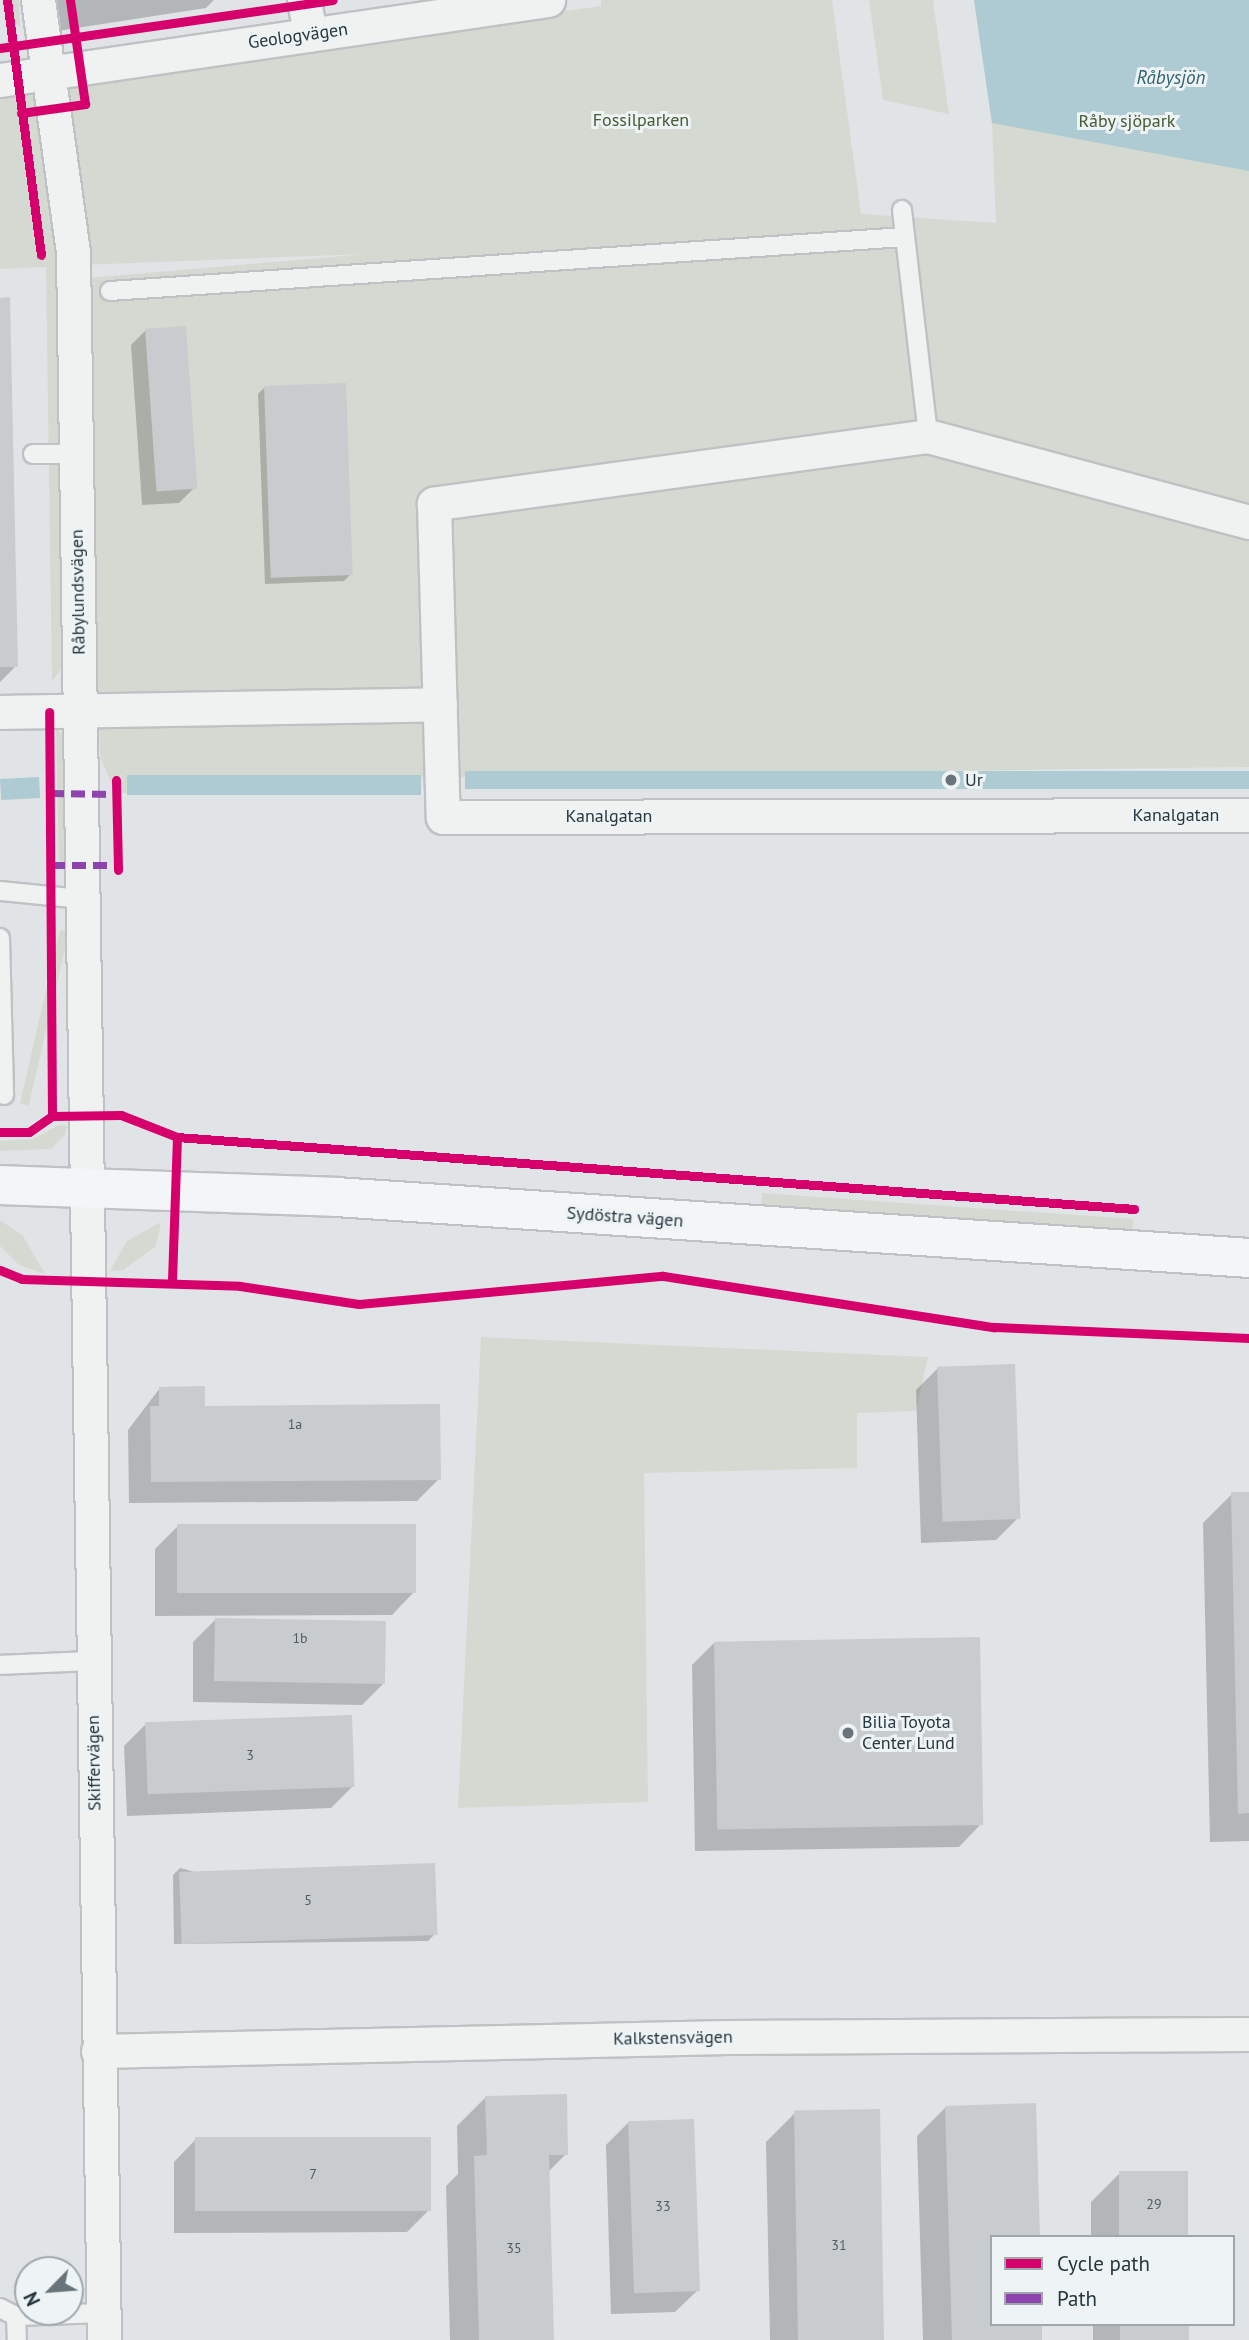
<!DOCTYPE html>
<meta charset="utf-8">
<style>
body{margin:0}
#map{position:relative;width:1249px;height:2340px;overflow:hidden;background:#e0e4e6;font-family:"PT Sans",sans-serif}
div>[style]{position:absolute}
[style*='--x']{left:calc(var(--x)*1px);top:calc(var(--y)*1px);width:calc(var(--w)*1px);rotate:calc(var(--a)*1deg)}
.green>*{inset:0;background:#d4dad1;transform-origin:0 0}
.water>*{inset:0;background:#aecad2;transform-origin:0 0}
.shadow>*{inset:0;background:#0003;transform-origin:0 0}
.building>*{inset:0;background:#c8ccce;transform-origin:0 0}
.roads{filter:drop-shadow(2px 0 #bec2c4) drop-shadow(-2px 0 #bec2c4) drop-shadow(0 2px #bec2c4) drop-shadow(0 -2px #bec2c4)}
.lane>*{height:18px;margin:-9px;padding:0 9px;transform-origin:9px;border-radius:9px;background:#f0f2f2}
.street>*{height:33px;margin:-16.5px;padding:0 16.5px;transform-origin:16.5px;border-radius:16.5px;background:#f0f2f2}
.secondary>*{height:38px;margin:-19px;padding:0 19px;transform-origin:19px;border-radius:19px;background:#f4f5f6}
.quiet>*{height:7px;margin-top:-3.5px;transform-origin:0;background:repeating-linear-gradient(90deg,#8e44ad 0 14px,transparent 0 21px)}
.cycleway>*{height:9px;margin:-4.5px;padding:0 4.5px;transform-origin:4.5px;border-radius:4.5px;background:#d6006c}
.dots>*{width:19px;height:19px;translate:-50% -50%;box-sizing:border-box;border:4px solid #eef3f5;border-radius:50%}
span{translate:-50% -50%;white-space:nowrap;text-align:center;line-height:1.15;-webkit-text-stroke:6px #eef3f5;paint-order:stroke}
.number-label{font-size:14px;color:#505d64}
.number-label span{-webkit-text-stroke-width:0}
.street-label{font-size:18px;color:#27373f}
.park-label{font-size:18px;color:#475b34}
.poi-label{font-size:18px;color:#27373f}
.left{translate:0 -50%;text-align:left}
.water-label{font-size:19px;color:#316373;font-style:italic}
.legend{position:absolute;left:990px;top:2235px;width:245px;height:91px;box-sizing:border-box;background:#eef3f5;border:2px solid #9ea8ac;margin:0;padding:9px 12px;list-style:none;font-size:21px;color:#27373f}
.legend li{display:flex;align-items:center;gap:14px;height:35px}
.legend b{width:35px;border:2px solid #9ea8ac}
.north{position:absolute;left:14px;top:2256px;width:70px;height:70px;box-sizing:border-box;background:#eef3f5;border:2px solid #9ea8ac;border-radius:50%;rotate:245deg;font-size:19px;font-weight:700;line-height:28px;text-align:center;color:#27373f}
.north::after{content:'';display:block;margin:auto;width:24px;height:32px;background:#687479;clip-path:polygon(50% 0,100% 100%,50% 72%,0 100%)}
</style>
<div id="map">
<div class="green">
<i style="clip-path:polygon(11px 0,19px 0,20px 27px,12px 21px)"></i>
<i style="clip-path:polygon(601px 0,832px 0,861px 214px,996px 223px,992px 123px,974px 0,1249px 0,1249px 767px,231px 780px,116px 794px,100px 756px,88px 278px,367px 254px,56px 266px,62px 668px,52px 681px,46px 267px,0 269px,0 94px,601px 6px)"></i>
<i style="clip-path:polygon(869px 0,933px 0,949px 114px,883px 100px)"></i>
<i style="clip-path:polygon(56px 727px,65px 738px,68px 854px,59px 871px)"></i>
<i style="left:60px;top:930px;width:9px;height:178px;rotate:13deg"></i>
<i style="clip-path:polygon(59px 1125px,67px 1126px,65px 1135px,51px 1149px,0 1151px,0 1141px,33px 1139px)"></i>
<i style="left:762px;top:1193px;width:372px;height:12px;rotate:4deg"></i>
<i style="clip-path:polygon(0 1220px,23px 1236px,45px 1274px,19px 1265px,0 1246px)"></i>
<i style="clip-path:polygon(161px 1222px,156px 1246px,123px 1270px,110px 1271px,127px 1241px)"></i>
<i style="clip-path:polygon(481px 1337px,928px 1357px,916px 1411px,857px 1413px,857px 1468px,644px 1473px,648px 1802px,458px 1808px)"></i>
</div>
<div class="water">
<i style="clip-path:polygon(974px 0,1249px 0,1249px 171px,992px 123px)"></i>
<i style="left:1249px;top:771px;width:18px;height:784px;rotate:90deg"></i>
<i style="left:421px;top:775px;width:20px;height:294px;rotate:90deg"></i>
<i style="left:39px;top:777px;width:21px;height:39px;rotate:87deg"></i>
</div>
<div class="shadow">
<i style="clip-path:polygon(52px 0,214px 0,206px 8px,57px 31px)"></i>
<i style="clip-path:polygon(0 300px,16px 666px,0 682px)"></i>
<i style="clip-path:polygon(146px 330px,194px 488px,179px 503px,142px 505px,131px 345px)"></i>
<i style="clip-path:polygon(265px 387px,351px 574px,344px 581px,265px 584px,258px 394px)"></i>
<i style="clip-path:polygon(938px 1368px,1018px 1518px,996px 1540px,921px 1543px,916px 1390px)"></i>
<i style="clip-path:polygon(160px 1388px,204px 1407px,439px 1479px,417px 1501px,129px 1503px,128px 1430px)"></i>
<i style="clip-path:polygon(1232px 1494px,1249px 1494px,1249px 1841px,1210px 1842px,1203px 1523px)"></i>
<i style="clip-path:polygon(177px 1527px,414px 1592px,392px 1615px,155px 1616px,155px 1549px)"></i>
<i style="clip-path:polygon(215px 1620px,384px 1683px,362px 1705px,193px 1702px,193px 1642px)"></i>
<i style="clip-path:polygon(714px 1643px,981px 1824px,959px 1847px,695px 1851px,692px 1665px)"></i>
<i style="clip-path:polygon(146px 1724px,353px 1786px,331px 1808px,127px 1816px,124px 1746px)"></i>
<i style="clip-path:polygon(180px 1868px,435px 1934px,428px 1941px,174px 1944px,173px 1875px)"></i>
<i style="clip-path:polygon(486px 2097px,566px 2154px,547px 2173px,552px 2340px,450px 2340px,446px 2186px,458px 2174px,457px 2126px)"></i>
<i style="clip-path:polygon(946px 2107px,992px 2237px,992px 2324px,1041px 2340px,923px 2340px,917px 2136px)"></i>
<i style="clip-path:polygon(795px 2113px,882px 2340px,770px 2340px,766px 2142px)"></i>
<i style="clip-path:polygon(628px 2123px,698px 2290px,675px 2312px,611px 2314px,606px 2145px)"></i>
<i style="clip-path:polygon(196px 2139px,429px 2210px,407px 2232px,174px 2233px,174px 2162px)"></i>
<i style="clip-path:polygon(1120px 2173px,1187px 2237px,1091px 2237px,1091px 2202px)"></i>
<i style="left:1093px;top:2324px;width:94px;height:16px"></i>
</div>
<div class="building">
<i style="clip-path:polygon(10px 297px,18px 667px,0 667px,0 298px)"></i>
<i style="left:186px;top:326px;width:163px;height:41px;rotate:86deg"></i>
<i style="left:346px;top:383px;width:192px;height:82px;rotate:88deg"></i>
<i style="left:1015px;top:1364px;width:155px;height:78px;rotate:88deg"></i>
<i style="clip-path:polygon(205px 1386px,205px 1406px,440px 1404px,441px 1480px,151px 1482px,150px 1406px,159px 1406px,159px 1387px)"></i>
<i style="clip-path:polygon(1231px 1492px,1249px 1492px,1249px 1813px,1238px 1814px)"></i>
<i style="left:416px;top:1524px;width:69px;height:239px;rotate:90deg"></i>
<i style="left:215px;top:1618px;width:171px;height:63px;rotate:1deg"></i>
<i style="left:980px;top:1637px;width:188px;height:266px;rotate:89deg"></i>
<i style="left:352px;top:1715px;width:72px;height:207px;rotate:88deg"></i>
<i style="left:435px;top:1863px;width:72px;height:256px;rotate:88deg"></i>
<i style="clip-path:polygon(567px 2094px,568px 2155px,549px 2155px,554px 2340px,479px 2340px,474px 2156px,487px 2155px,485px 2096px)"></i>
<i style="clip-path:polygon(1036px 2103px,1040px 2237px,992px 2237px,992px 2324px,1042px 2324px,1042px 2340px,952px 2340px,945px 2106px)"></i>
<i style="left:880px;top:2109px;width:231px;height:86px;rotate:89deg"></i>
<i style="left:694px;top:2119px;width:172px;height:66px;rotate:88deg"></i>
<i style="left:431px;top:2137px;width:74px;height:236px;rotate:90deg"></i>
<i style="left:1119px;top:2171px;width:69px;height:66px"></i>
<i style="left:1120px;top:2324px;width:69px;height:16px"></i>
</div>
<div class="roads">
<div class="lane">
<i style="--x:902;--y:210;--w:227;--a:83.4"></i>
<i style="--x:110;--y:291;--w:797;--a:-3.89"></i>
<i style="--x:33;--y:454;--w:43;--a:0"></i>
<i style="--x:0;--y:891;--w:82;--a:5.6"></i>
<i style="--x:0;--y:938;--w:157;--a:88.5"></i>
<i style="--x:0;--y:1665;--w:93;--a:-2.5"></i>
<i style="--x:0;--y:2308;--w:18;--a:27"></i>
<i style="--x:16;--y:2316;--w:87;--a:-2"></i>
<i style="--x:16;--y:2316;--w:24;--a:88"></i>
</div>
<div class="street">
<i style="--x:38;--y:0;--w:254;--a:82.1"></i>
<i style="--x:73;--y:252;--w:2088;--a:89.15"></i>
<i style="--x:304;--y:0;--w:35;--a:80"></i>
<i style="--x:0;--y:80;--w:554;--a:-8.31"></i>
<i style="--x:1249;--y:522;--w:332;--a:-165"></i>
<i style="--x:928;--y:436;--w:499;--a:172.2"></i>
<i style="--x:434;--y:504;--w:313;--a:88.4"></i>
<i style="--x:443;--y:817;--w:806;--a:-0.14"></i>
<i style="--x:0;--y:712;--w:440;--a:-1"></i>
<i style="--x:98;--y:2051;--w:629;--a:-1.28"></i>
<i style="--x:727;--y:2037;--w:522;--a:-0.33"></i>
</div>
<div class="secondary">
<i style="--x:0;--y:1185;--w:336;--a:2"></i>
<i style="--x:336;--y:1197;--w:915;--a:3.82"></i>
</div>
</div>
<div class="quiet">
<i style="--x:50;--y:793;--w:66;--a:0.9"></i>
<i style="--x:51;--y:865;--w:67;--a:0"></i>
</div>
<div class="cycleway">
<i style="--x:7;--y:0;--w:257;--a:82.4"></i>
<i style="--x:0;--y:48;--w:336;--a:-8.2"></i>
<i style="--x:21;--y:113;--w:65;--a:-8"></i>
<i style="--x:85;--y:104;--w:105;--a:-98.2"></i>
<i style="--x:116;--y:780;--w:90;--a:88.7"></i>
<i style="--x:52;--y:1116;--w:69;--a:-0.8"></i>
<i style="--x:121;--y:1115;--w:60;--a:21.4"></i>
<i style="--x:177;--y:1137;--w:144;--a:92"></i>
<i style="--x:0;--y:1132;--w:29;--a:0"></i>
<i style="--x:29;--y:1132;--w:28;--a:-35"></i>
<i style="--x:52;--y:1116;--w:404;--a:-90.4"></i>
<i style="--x:177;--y:1137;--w:960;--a:4.3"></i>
<i style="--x:0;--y:1270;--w:24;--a:22"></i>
<i style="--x:22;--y:1279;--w:218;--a:1.8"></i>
<i style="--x:240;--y:1286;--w:120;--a:8.6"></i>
<i style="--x:359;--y:1304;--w:305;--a:-5.3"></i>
<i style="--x:663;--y:1276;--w:335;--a:8.8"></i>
<i style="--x:994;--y:1327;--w:255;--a:2.5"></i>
</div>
<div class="dots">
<i style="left:951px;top:780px;background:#687479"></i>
<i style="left:848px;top:1733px;background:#687479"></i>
</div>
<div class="number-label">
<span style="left:295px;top:1424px">1a</span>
<span style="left:300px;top:1638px">1b</span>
<span style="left:250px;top:1755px">3</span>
<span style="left:308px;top:1900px">5</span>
<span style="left:313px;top:2174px">7</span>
<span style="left:1154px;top:2204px">29</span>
<span style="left:663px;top:2206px">33</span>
<span style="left:839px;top:2245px">31</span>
<span style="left:514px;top:2248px">35</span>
</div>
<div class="street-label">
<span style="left:298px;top:36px;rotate:-8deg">Geologvägen</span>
<span style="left:78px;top:592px;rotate:-91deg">Råbylundsvägen</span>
<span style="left:1176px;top:815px">Kanalgatan</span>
<span style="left:609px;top:816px">Kanalgatan</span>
<span style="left:625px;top:1217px;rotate:4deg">Sydöstra vägen</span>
<span style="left:94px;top:1763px;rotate:-91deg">Skiffervägen</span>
<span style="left:673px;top:2038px;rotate:-1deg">Kalkstensvägen</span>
</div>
<div class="park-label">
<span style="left:641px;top:120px">Fossilparken</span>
<span style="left:1127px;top:121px">Råby sjöpark</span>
</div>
<div class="poi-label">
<span class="left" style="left:965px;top:780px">Ur</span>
<span class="left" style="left:862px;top:1733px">Bilia Toyota<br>Center Lund</span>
</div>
<div class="water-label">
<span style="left:1171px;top:78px">Råbysjön</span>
</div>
<ul class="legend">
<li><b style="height:9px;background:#d6006c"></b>Cycle path</li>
<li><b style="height:9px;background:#8e44ad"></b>Path</li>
</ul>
<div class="north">N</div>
</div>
